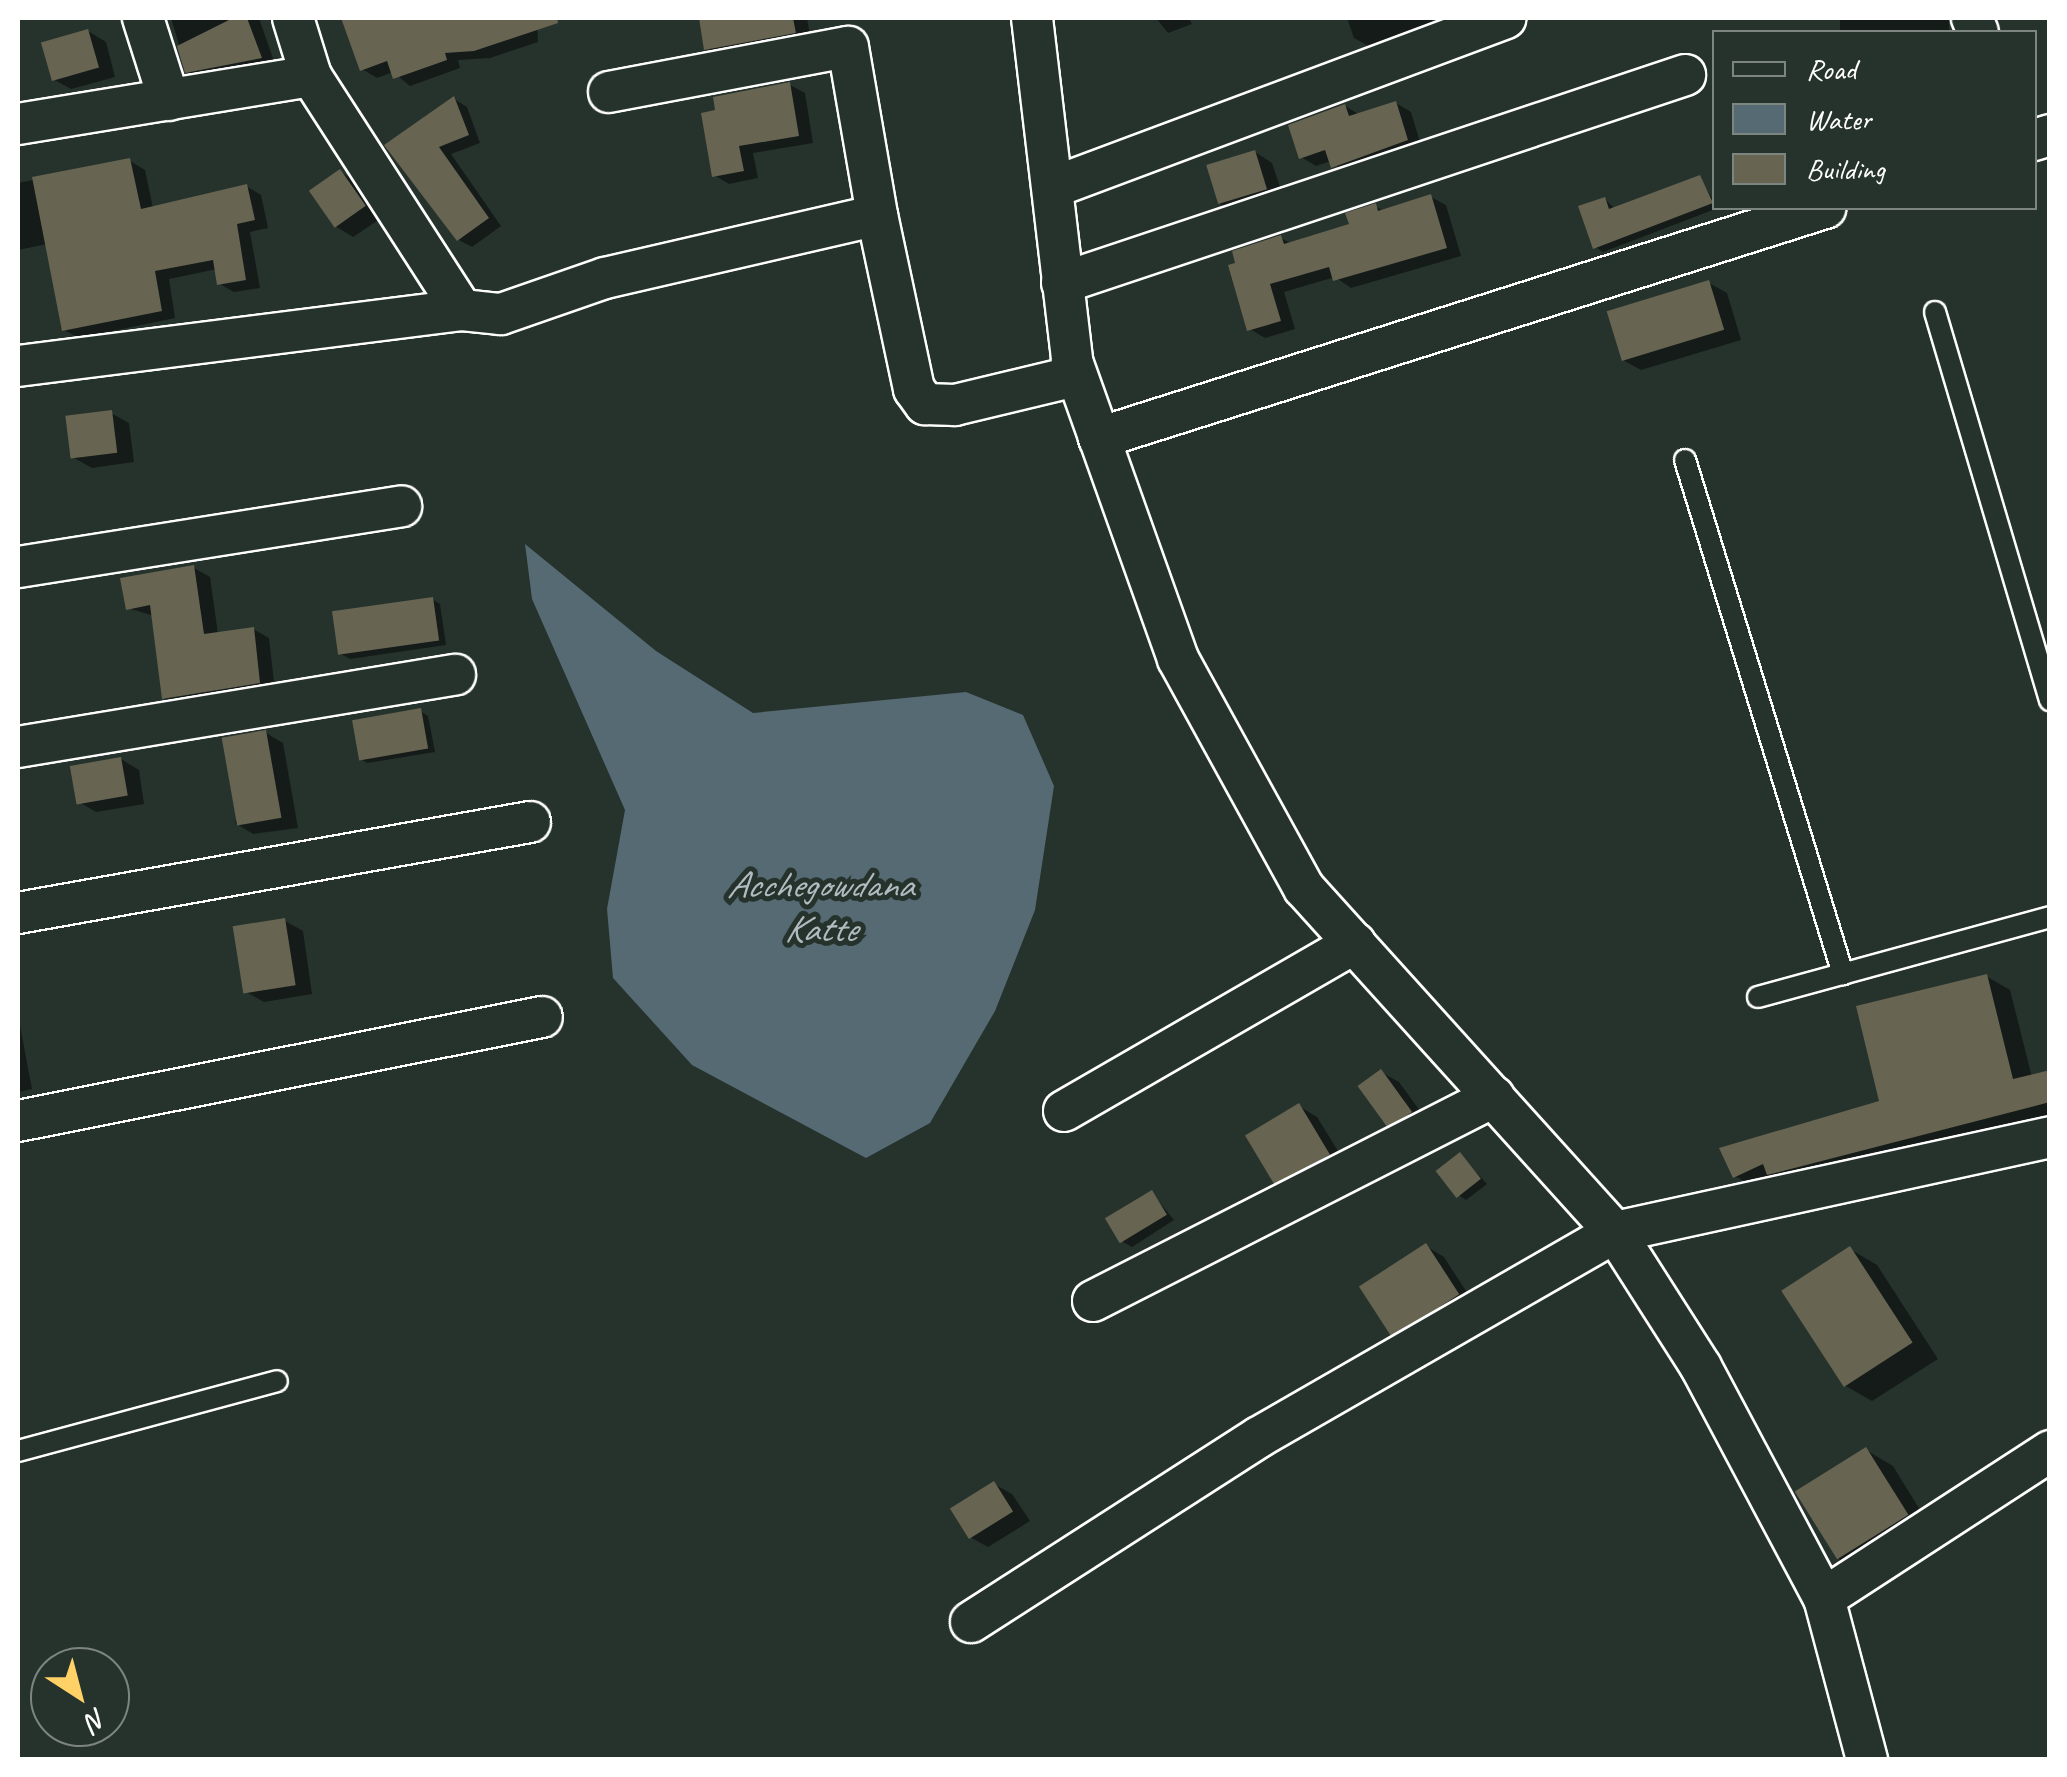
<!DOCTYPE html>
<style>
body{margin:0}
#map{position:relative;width:2067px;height:1777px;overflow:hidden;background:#26332d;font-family:Caveat,sans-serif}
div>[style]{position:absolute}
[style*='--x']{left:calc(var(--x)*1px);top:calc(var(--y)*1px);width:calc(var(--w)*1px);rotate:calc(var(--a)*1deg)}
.water>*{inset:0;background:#556a73}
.shadow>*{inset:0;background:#0007;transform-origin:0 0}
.building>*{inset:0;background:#676451;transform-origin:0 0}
.roads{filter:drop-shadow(2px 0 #fff) drop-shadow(-2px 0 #fff) drop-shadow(0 2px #fff) drop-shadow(0 -2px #fff)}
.service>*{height:20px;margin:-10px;padding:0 10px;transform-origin:10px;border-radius:10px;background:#26332d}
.minor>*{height:40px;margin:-20px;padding:0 20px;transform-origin:20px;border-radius:20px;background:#26332d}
span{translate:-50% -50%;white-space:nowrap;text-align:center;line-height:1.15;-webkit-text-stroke:10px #26332d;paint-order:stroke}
.water-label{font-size:38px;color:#b2bcc0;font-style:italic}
.frame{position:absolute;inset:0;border:20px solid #fff;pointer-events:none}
.legend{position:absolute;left:1712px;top:30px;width:325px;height:180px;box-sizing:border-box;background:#26332d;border:2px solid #7d8581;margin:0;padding:12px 18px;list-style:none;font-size:30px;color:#fff}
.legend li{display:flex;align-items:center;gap:20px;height:50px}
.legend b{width:50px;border:2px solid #7d8581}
.north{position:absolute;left:30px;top:1647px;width:100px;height:100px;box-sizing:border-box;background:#26332d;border:2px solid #7d8581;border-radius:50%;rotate:144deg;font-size:28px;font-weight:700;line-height:40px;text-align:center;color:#fff}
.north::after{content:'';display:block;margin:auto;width:35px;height:45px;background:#ffd166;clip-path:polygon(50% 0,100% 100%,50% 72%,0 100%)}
</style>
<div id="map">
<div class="water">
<i style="clip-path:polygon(525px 544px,656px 651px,753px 713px,966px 692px,1023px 715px,1054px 786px,1035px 910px,995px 1011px,930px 1123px,866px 1158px,692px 1065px,613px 978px,607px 909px,625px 810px,532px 599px)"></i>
</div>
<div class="shadow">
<i style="clip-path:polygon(171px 18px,259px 18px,276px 67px,203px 80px,187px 71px)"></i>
<i style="clip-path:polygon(342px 18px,537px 18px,538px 42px,490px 58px,458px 60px,460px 68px,410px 86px,393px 72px,377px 78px,362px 69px)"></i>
<i style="clip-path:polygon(701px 18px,807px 18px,811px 41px,723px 58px,707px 48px)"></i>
<i style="clip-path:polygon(1156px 18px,1189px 18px,1192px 24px,1168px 33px)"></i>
<i style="clip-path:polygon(1347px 18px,1432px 18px,1435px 29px,1372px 48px,1354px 38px)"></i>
<i style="left:1840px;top:18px;width:109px;height:15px"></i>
<i style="clip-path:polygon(88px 31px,106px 42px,115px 77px,71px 89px,53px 79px)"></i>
<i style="clip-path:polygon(790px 85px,805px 93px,813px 143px,753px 153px,758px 178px,729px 184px,714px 175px)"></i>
<i style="clip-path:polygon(454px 99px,467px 107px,480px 143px,451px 154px,501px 226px,472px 247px,459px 240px,387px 146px)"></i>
<i style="clip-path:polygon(1396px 103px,1411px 112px,1422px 149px,1348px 175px,1331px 161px,1316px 166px,1301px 157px,1345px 106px,1360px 115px)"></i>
<i style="clip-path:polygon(1255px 152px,1272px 163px,1284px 199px,1238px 214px,1220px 204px)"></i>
<i style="clip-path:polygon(130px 161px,145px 170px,153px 208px,246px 186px,261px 195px,268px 228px,250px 232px,260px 288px,234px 292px,220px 284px,217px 269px,169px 279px,175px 318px,79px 338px,64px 330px,47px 244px,18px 250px,18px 183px)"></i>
<i style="clip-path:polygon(340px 172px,358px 182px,383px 217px,353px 237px,335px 226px)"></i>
<i style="clip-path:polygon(1700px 178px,1718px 208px,1603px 252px,1595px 247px,1605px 199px,1615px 209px)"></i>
<i style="clip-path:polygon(1431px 197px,1446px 205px,1461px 256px,1351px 288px,1335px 277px,1284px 292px,1295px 329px,1265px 338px,1250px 329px,1281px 238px,1292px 244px,1352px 226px,1375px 206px,1385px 212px)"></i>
<i style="clip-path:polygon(1709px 283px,1727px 293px,1741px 340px,1641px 370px,1623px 360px)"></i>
<i style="clip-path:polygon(111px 413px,129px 423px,134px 462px,92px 468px,74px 458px)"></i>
<i style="clip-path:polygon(194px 568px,210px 577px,218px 634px,253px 629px,269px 638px,275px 691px,180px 707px,164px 698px,154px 616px,128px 608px)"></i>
<i style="clip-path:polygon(432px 599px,440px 604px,446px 645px,350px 659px,341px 654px)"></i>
<i style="clip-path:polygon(420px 711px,428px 716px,435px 752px,367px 763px,359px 758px)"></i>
<i style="clip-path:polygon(266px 733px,283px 743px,298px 828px,253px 834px,235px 823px)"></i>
<i style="clip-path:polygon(121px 759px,139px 770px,144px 804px,96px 812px,79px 802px)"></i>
<i style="clip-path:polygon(285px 921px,303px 931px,312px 994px,264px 1002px,246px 992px)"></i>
<i style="clip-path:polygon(1986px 976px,2010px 990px,2032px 1077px,2050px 1074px,2050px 1121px,1759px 1190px,1735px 1176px,1882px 1102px)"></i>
<i style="clip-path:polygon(18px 1015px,32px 1089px,18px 1092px)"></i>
<i style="clip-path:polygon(1381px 1072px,1399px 1082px,1428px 1122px,1405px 1134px,1387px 1124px)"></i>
<i style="clip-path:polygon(1299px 1106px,1317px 1117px,1346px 1164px,1292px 1191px,1274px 1181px)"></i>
<i style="clip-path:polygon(1460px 1155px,1487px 1184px,1466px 1200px,1458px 1195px)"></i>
<i style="clip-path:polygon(1152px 1193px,1174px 1220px,1132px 1247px,1123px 1242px)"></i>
<i style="clip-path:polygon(1426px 1246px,1444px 1257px,1475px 1305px,1410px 1343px,1392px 1332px)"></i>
<i style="clip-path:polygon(1850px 1249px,1877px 1265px,1938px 1359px,1872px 1401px,1844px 1385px)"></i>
<i style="clip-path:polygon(1866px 1450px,1893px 1466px,1933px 1531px,1866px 1575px,1839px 1559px)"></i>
<i style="clip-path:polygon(994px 1484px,1012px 1494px,1030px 1521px,988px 1547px,970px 1537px)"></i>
</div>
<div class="building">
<i style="clip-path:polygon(233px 18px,247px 18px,262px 58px,185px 73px,177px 46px)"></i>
<i style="clip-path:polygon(341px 18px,557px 18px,558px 23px,474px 51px,445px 53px,447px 60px,393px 79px,387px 61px,360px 71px)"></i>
<i style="clip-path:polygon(699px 18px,793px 18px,796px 33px,704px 50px)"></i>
<i style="left:88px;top:29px;width:40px;height:49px;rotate:74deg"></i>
<i style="clip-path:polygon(790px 82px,799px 136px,739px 146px,744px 171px,712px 177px,701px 113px,715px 110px,713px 97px)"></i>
<i style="clip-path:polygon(454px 96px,469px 135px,439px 147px,489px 218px,457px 241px,384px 145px)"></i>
<i style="clip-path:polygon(1396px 101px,1408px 140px,1331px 168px,1325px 150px,1299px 159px,1288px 125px,1345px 104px,1349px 116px)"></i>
<i style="left:1255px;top:150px;width:41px;height:51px;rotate:73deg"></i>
<i style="clip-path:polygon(130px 158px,141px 209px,247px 184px,255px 220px,237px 224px,246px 280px,217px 285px,213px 260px,155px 271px,162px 311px,62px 331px,32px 177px)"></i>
<i style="left:340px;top:169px;width:45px;height:38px;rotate:55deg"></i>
<i style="clip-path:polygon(1700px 175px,1713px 203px,1593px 249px,1578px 206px,1605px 197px,1609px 209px)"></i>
<i style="clip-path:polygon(1431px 194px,1447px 248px,1333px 281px,1329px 267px,1270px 284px,1281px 321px,1247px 331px,1228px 265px,1235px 263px,1232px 251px,1281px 235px,1284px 244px,1349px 224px,1345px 213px,1376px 203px,1378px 211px)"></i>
<i style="left:1709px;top:280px;width:52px;height:107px;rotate:73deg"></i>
<i style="left:112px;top:410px;width:43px;height:47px;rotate:83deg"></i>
<i style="clip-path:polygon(194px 565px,204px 634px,254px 627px,260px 683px,162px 699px,150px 605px,126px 610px,120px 578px)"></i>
<i style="left:433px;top:597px;width:44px;height:102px;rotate:82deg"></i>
<i style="left:421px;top:708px;width:41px;height:70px;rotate:80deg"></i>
<i style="left:266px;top:730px;width:89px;height:45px;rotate:80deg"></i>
<i style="left:121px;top:757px;width:39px;height:52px;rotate:80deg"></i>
<i style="left:285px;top:918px;width:68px;height:53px;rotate:81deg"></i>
<i style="clip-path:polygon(1987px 974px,2013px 1079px,2050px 1070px,2050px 1102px,1767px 1175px,1763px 1164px,1733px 1178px,1719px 1148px,1879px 1101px,1856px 1006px)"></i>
<i style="left:1381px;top:1069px;width:53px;height:29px;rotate:54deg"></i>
<i style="left:1299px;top:1103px;width:60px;height:63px;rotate:59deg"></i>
<i style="left:1460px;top:1152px;width:34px;height:31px;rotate:52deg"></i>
<i style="left:1152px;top:1190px;width:29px;height:55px;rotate:59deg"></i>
<i style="left:1426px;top:1243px;width:61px;height:80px;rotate:57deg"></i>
<i style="left:1850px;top:1246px;width:115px;height:82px;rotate:57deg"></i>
<i style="left:1866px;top:1447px;width:80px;height:84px;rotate:58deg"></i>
<i style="left:994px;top:1481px;width:36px;height:52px;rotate:58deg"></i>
</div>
<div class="roads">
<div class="service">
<i style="--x:1935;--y:312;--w:405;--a:73.5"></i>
<i style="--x:1685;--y:460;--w:538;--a:72.91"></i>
<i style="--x:1758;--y:997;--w:303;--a:-15.3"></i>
<i style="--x:18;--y:1451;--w:268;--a:-15.1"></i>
</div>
<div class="minor">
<i style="--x:143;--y:18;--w:86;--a:72.4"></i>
<i style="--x:293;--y:18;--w:61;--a:72.8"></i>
<i style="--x:311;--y:76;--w:278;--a:57.2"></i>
<i style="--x:1032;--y:18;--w:345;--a:83.3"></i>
<i style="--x:1072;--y:361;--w:316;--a:70.4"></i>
<i style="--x:1178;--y:659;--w:261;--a:61.2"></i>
<i style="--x:1304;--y:888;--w:464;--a:47.9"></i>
<i style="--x:1615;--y:1232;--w:160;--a:57.5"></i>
<i style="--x:1701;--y:1367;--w:262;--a:62"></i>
<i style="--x:1824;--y:1598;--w:168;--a:75.1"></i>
<i style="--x:1972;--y:18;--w:15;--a:67"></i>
<i style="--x:609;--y:92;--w:243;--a:-10.7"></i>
<i style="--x:848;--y:47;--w:170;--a:80.2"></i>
<i style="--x:18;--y:124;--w:297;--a:-9.3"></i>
<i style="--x:2034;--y:140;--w:17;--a:-17"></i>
<i style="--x:1054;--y:187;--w:482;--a:-20.5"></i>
<i style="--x:1062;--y:283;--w:657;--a:-18.46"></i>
<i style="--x:18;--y:366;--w:448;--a:-7.2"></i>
<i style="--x:462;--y:310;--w:39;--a:6"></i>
<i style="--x:501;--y:314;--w:110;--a:-19.1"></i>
<i style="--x:605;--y:278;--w:279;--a:-13"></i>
<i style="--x:877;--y:215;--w:178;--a:78"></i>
<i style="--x:914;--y:389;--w:19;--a:54"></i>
<i style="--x:925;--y:404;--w:30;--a:2"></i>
<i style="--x:955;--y:405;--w:124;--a:-13.5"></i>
<i style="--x:1099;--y:438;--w:762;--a:-17.58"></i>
<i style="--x:18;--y:567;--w:388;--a:-9"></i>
<i style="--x:18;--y:747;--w:443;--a:-9.4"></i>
<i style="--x:18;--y:913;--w:520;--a:-10.08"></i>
<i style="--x:1064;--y:1111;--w:336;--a:-30"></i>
<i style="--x:18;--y:1121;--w:534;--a:-11.23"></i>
<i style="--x:1093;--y:1301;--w:450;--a:-27"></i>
<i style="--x:1824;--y:1598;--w:270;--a:-33"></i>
<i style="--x:971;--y:1622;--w:342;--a:-32.7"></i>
<i style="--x:1259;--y:1437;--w:411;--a:-29.9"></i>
<i style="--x:1615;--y:1232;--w:445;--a:-12.3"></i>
</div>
</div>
<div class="water-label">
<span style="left:820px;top:907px">Acchegowdana<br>Katte</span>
</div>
<div class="frame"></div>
<ul class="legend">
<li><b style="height:12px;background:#26332d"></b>Road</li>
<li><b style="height:28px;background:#556a73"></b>Water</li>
<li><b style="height:28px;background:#676451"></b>Building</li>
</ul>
<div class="north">N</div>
</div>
